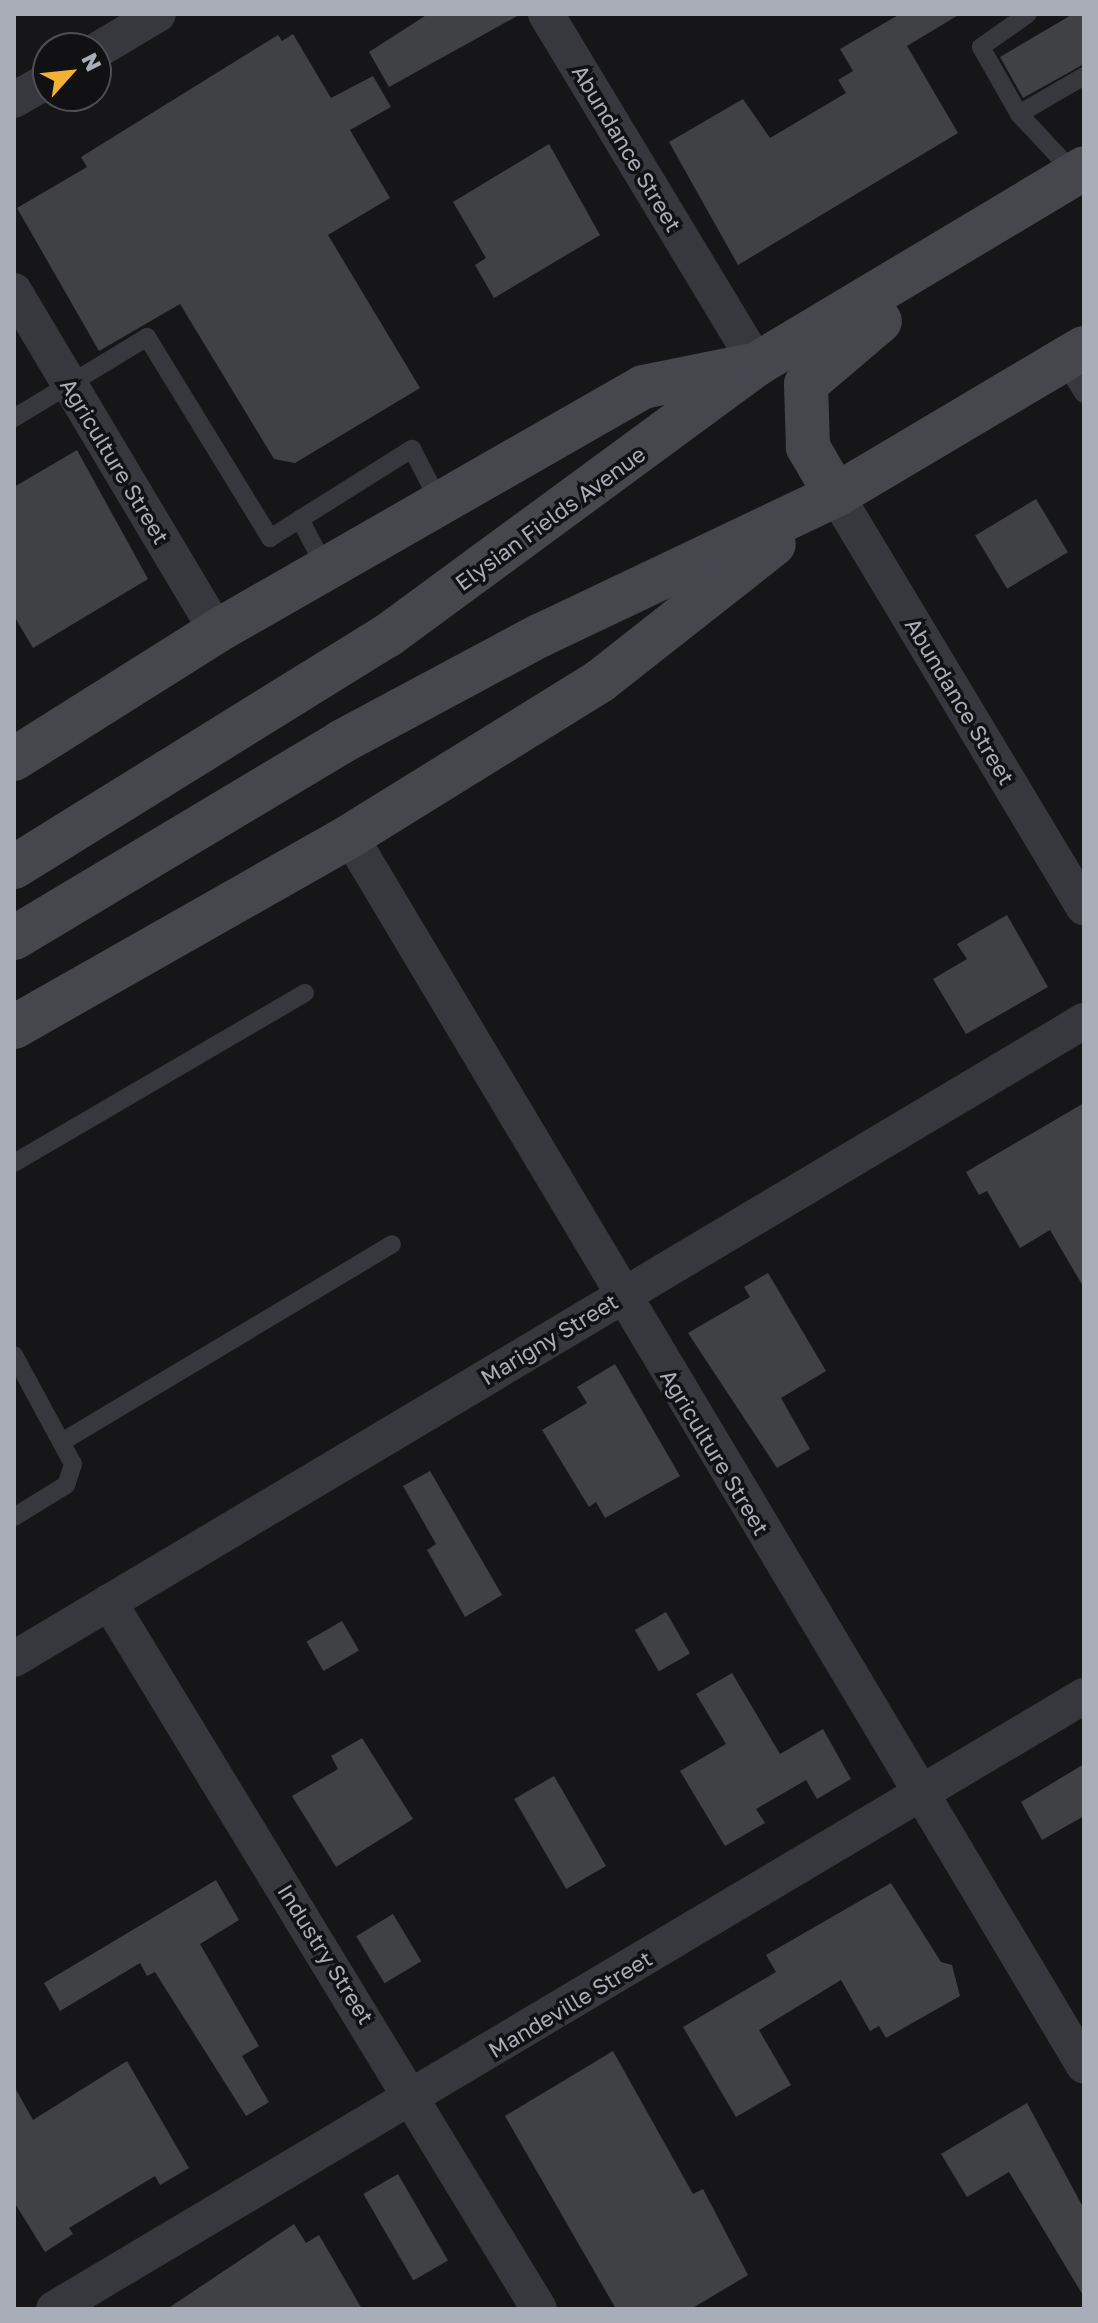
<!DOCTYPE html>
<style>
body{margin:0}
#map{position:relative;width:1098px;height:2323px;overflow:hidden;background:#161618;font-family:"Golos Text",sans-serif}
div>[style]{position:absolute}
[style*='--x']{left:calc(var(--x)*1px);top:calc(var(--y)*1px);width:calc(var(--w)*1px);rotate:calc(var(--a)*1deg)}
.building>*{inset:0;background:#404145;transform-origin:0 0}
.lane>*{height:18px;margin:-9px;padding:0 9px;transform-origin:9px;border-radius:9px;background:#37383d}
.street>*{height:36px;margin:-18px;padding:0 18px;transform-origin:18px;border-radius:18px;background:#37383d}
.secondary>*{height:44px;margin:-22px;padding:0 22px;transform-origin:22px;border-radius:22px;background:#45474d}
span{translate:-50% -50%;white-space:nowrap;text-align:center;line-height:1.15;-webkit-text-stroke:7px #111113;paint-order:stroke}
.street-label{font-size:22px;color:#a8adb8}
.frame{position:absolute;inset:0;border:16px solid #a8adb8;pointer-events:none}
.north{position:absolute;left:32px;top:32px;width:80px;height:80px;box-sizing:border-box;background:#111113;border:2px solid #4d4f55;border-radius:50%;rotate:63deg;font-size:22px;font-weight:700;line-height:32px;text-align:center;color:#a8adb8}
.north::after{content:'';display:block;margin:auto;width:28px;height:36px;background:#f2b134;clip-path:polygon(50% 0,100% 100%,50% 72%,0 100%)}
</style>
<div id="map">
<div class="building">
<i style="clip-path:polygon(428px 14px,521px 14px,389px 87px,369px 52px)"></i>
<i style="clip-path:polygon(900px 14px,960px 14px,907px 46px,958px 133px,738px 265px,669px 142px,743px 99px,770px 138px,846px 93px,838px 80px,853px 71px,840px 49px)"></i>
<i style="clip-path:polygon(1073px 14px,1084px 14px,1084px 64px,1023px 98px,1000px 57px)"></i>
<i style="clip-path:polygon(293px 34px,331px 98px,373px 76px,391px 107px,350px 130px,390px 198px,328px 235px,420px 388px,295px 463px,274px 459px,180px 304px,99px 351px,17px 208px,87px 167px,81px 157px,278px 35px,282px 41px)"></i>
<i style="clip-path:polygon(549px 144px,600px 235px,494px 298px,475px 265px,486px 258px,453px 202px)"></i>
<i style="clip-path:polygon(77px 450px,148px 579px,33px 648px,14px 616px,14px 487px)"></i>
<i style="left:1036px;top:499px;width:62px;height:71px;rotate:59deg"></i>
<i style="clip-path:polygon(1007px 915px,1048px 987px,966px 1034px,933px 979px,967px 959px,957px 944px)"></i>
<i style="clip-path:polygon(1084px 1103px,1084px 1288px,1050px 1230px,1020px 1248px,987px 1191px,979px 1195px,966px 1172px)"></i>
<i style="clip-path:polygon(768px 1273px,826px 1371px,781px 1398px,810px 1449px,777px 1468px,688px 1333px,750px 1297px,744px 1287px)"></i>
<i style="clip-path:polygon(615px 1364px,680px 1476px,605px 1518px,596px 1502px,589px 1507px,542px 1430px,587px 1403px,577px 1387px)"></i>
<i style="clip-path:polygon(430px 1471px,502px 1595px,465px 1617px,427px 1550px,436px 1544px,403px 1486px)"></i>
<i style="left:666px;top:1612px;width:48px;height:36px;rotate:60deg"></i>
<i style="left:342px;top:1621px;width:34px;height:41px;rotate:60deg"></i>
<i style="clip-path:polygon(732px 1673px,780px 1754px,823px 1729px,851px 1779px,817px 1799px,806px 1780px,756px 1809px,765px 1823px,725px 1846px,680px 1771px,726px 1744px,696px 1694px)"></i>
<i style="clip-path:polygon(362px 1738px,413px 1819px,336px 1867px,292px 1796px,338px 1769px,331px 1756px)"></i>
<i style="clip-path:polygon(1084px 1764px,1084px 1816px,1042px 1840px,1021px 1802px)"></i>
<i style="left:554px;top:1776px;width:104px;height:46px;rotate:60deg"></i>
<i style="clip-path:polygon(216px 1880px,239px 1920px,200px 1944px,259px 2046px,242px 2056px,269px 2102px,246px 2116px,155px 1972px,147px 1976px,140px 1963px,60px 2011px,44px 1983px)"></i>
<i style="clip-path:polygon(891px 1883px,941px 1962px,952px 1965px,960px 1996px,886px 2038px,879px 2026px,870px 2031px,841px 1980px,759px 2030px,791px 2085px,736px 2117px,683px 2027px,776px 1972px,766px 1955px)"></i>
<i style="left:393px;top:1914px;width:55px;height:43px;rotate:59deg"></i>
<i style="clip-path:polygon(613px 2051px,693px 2194px,703px 2189px,748px 2275px,691px 2309px,616px 2309px,505px 2116px)"></i>
<i style="clip-path:polygon(127px 2061px,189px 2168px,160px 2185px,155px 2176px,69px 2228px,73px 2234px,45px 2252px,14px 2202px,14px 2086px,33px 2120px)"></i>
<i style="clip-path:polygon(1027px 2103px,1084px 2209px,1084px 2297px,1009px 2172px,967px 2197px,941px 2154px)"></i>
<i style="left:398px;top:2174px;width:100px;height:40px;rotate:60deg"></i>
<i style="clip-path:polygon(294px 2224px,306px 2243px,319px 2235px,362px 2309px,167px 2309px)"></i>
</div>
<div class="lane">
<i style="--x:1019;--y:114;--w:77;--a:-119.6"></i>
<i style="--x:981;--y:47;--w:57;--a:-35.1"></i>
<i style="--x:1074;--y:173;--w:81;--a:-133"></i>
<i style="--x:1019;--y:114;--w:75;--a:-30.3"></i>
<i style="--x:1063;--y:361;--w:39;--a:58"></i>
<i style="--x:14;--y:418;--w:156;--a:-31.3"></i>
<i style="--x:147;--y:337;--w:236;--a:58.5"></i>
<i style="--x:270;--y:538;--w:168;--a:-32.1"></i>
<i style="--x:412;--y:449;--w:61;--a:62.6"></i>
<i style="--x:300;--y:519;--w:56;--a:62.5"></i>
<i style="--x:14;--y:1163;--w:337;--a:-30.3"></i>
<i style="--x:14;--y:1355;--w:124;--a:61.6"></i>
<i style="--x:73;--y:1464;--w:22;--a:108"></i>
<i style="--x:66;--y:1485;--w:61;--a:148.4"></i>
<i style="--x:65;--y:1440;--w:381;--a:-30.9"></i>
</div>
<div class="street">
<i style="--x:546;--y:14;--w:409;--a:58.9"></i>
<i style="--x:96;--y:51;--w:72;--a:-30.8"></i>
<i style="--x:14;--y:100;--w:39;--a:-30"></i>
<i style="--x:14;--y:291;--w:396;--a:59.2"></i>
<i style="--x:836;--y:495;--w:481;--a:59"></i>
<i style="--x:350;--y:836;--w:1432;--a:59.17"></i>
<i style="--x:109;--y:1602;--w:827;--a:58.69"></i>
<i style="--x:14;--y:1659;--w:1246;--a:-30.81"></i>
<i style="--x:54;--y:2309;--w:1199;--a:-30.76"></i>
</div>
<div class="secondary">
<i style="--x:836;--y:495;--w:56;--a:-120.3"></i>
<i style="--x:808;--y:447;--w:63;--a:-91.8"></i>
<i style="--x:806;--y:384;--w:97;--a:-40.4"></i>
<i style="--x:14;--y:759;--w:240;--a:-32.2"></i>
<i style="--x:217;--y:631;--w:491;--a:-29.8"></i>
<i style="--x:643;--y:387;--w:106;--a:-11.4"></i>
<i style="--x:14;--y:867;--w:439;--a:-31.8"></i>
<i style="--x:387;--y:636;--w:459;--a:-36.3"></i>
<i style="--x:757;--y:364;--w:381;--a:-30.9"></i>
<i style="--x:14;--y:938;--w:381;--a:-30.9"></i>
<i style="--x:341;--y:742;--w:225;--a:-28.2"></i>
<i style="--x:539;--y:636;--w:329;--a:-25.4"></i>
<i style="--x:836;--y:495;--w:288;--a:-30.7"></i>
<i style="--x:14;--y:1027;--w:386;--a:-29.6"></i>
<i style="--x:350;--y:836;--w:294;--a:-31.8"></i>
<i style="--x:600;--y:681;--w:221;--a:-38.2"></i>
</div>
<div class="street-label">
<span style="left:627px;top:148px;rotate:59deg">Abundance Street</span>
<span style="left:115px;top:461px;rotate:59deg">Agriculture Street</span>
<span style="left:550px;top:518px;rotate:-36deg">Elysian Fields Avenue</span>
<span style="left:960px;top:701px;rotate:59deg">Abundance Street</span>
<span style="left:549px;top:1339px;rotate:-31deg">Marigny Street</span>
<span style="left:715px;top:1452px;rotate:59deg">Agriculture Street</span>
<span style="left:326px;top:1954px;rotate:58deg">Industry Street</span>
<span style="left:570px;top:2004px;rotate:-31deg">Mandeville Street</span>
</div>
<div class="frame"></div>
<div class="north">N</div>
</div>
